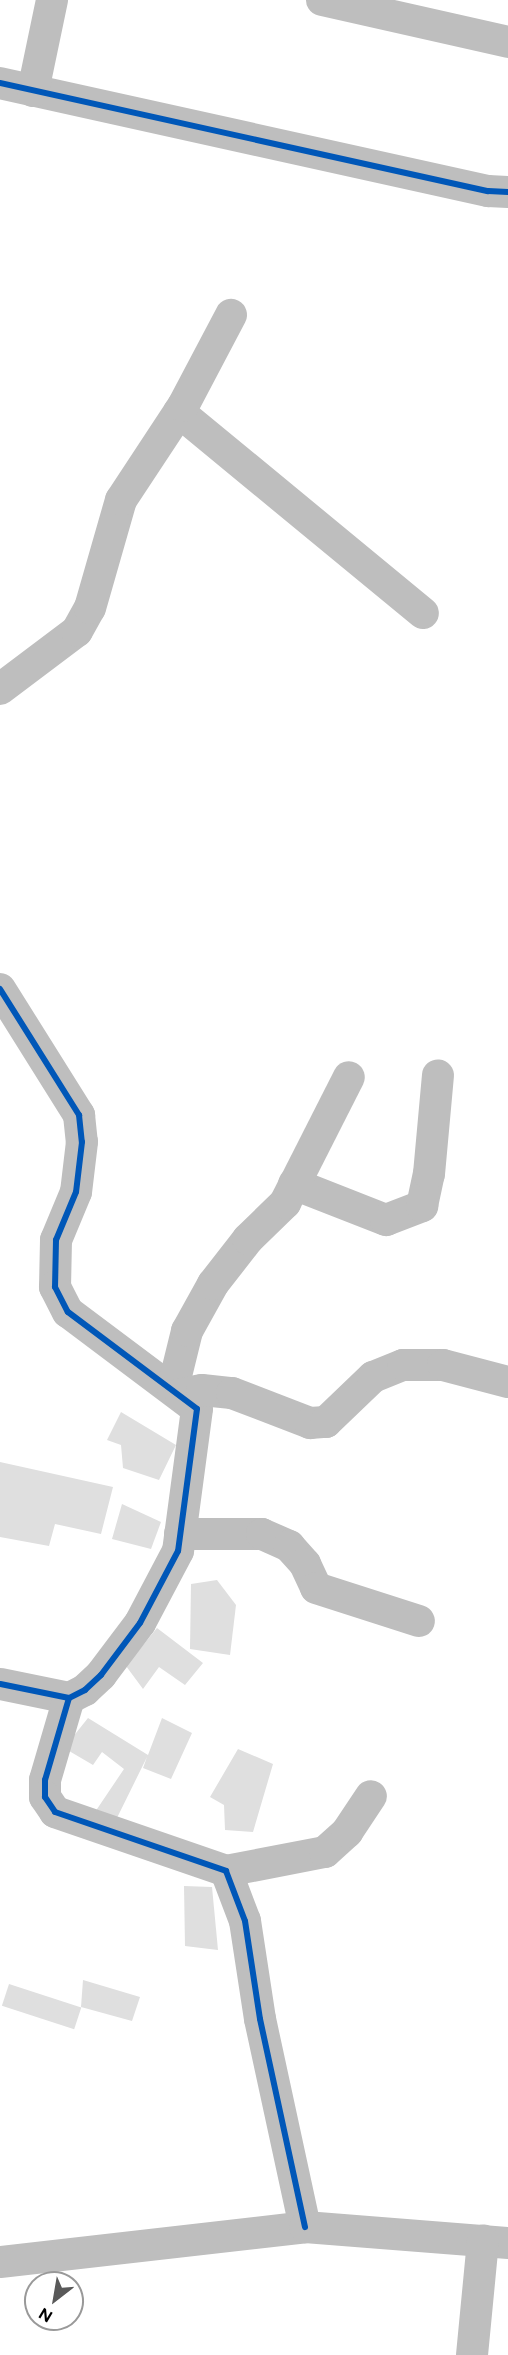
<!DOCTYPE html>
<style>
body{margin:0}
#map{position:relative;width:508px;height:2355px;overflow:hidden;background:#fff;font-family:Figtree,sans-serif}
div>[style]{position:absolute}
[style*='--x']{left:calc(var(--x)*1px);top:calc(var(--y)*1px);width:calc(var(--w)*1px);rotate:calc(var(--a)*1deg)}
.building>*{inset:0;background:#dfdfdf;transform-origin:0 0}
.minor>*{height:32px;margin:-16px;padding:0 16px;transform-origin:16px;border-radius:16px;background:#bebebe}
.cycleway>*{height:6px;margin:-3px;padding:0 3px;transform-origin:3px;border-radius:3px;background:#0057b8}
span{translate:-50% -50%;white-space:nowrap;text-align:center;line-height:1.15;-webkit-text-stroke:4.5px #fff;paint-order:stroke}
.north{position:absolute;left:24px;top:2271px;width:60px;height:60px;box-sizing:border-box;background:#fff;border:2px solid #999;border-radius:50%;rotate:211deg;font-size:16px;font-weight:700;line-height:24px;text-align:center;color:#000}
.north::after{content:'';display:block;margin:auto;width:21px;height:27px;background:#595959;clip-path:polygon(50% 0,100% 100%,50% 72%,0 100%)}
</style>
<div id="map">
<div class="building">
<i style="clip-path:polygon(121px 1412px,176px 1445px,159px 1480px,123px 1468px,121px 1445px,107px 1440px)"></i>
<i style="clip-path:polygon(0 1462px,113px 1487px,101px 1534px,55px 1524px,49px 1546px,0 1537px)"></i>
<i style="clip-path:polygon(122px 1504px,161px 1522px,151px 1549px,112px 1539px)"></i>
<i style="clip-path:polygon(217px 1580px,236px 1605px,230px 1655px,190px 1649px,191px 1584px)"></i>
<i style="clip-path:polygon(157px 1628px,203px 1663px,185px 1685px,159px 1667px,143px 1689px,126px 1666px)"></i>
<i style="clip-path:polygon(88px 1718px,148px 1755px,162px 1718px,192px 1733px,171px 1779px,143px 1768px,147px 1757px,114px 1824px,93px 1815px,124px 1769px,102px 1752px,93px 1765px,64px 1748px)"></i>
<i style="clip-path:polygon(238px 1749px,273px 1764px,253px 1832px,225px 1830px,224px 1805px,210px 1797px)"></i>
<i style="clip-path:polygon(184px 1886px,212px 1887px,218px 1950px,185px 1946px)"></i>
<i style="clip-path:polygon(83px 1980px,140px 1997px,132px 2021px,81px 2007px)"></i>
<i style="left:9px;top:1984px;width:76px;height:23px;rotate:18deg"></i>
</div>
<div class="minor">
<i style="--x:322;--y:0;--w:191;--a:12.7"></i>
<i style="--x:0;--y:83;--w:500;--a:12.5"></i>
<i style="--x:488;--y:191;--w:20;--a:3"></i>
<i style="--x:33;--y:91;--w:93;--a:-78.2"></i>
<i style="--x:179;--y:412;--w:316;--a:39.5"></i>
<i style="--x:0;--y:689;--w:96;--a:-37"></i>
<i style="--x:77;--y:631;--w:26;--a:-61"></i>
<i style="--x:90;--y:608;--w:112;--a:-74"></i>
<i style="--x:121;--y:500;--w:113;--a:-56.6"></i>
<i style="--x:183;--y:406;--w:103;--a:-62.2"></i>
<i style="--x:0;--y:989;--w:149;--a:57.9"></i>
<i style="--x:79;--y:1115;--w:27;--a:84"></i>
<i style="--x:82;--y:1142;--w:50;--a:96.8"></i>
<i style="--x:76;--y:1192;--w:52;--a:112.6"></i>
<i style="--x:56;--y:1240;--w:47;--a:91.2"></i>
<i style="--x:55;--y:1287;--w:28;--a:63"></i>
<i style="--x:68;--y:1312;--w:161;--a:36.9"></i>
<i style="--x:197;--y:1409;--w:143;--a:97.6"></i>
<i style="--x:178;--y:1551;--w:81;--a:117.8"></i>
<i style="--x:140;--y:1623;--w:65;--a:126.9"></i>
<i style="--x:101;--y:1675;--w:22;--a:137"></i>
<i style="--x:85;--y:1690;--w:18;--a:153"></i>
<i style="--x:69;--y:1698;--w:70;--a:-168.5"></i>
<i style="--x:294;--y:1184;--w:99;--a:21.4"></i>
<i style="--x:386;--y:1220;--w:39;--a:-21"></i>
<i style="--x:422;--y:1206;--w:33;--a:-78"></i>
<i style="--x:429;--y:1174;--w:99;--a:-84.8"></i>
<i style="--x:173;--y:1388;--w:59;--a:-76.2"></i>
<i style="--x:187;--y:1331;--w:54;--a:-61"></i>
<i style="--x:213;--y:1284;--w:57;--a:-52.1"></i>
<i style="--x:248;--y:1239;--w:52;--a:-44.2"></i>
<i style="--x:285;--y:1203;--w:141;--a:-63.1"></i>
<i style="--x:181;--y:1394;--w:21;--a:-11"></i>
<i style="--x:202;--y:1390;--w:30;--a:6"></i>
<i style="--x:232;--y:1393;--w:84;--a:21"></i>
<i style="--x:310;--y:1423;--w:16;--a:-4"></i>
<i style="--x:326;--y:1422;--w:65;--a:-43.8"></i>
<i style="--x:373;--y:1377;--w:32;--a:-22"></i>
<i style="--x:403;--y:1365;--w:40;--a:0"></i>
<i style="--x:443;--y:1365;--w:67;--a:14.7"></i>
<i style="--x:180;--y:1534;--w:82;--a:0"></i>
<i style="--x:262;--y:1534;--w:30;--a:24"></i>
<i style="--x:289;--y:1546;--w:24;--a:48"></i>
<i style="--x:305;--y:1564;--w:26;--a:65"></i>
<i style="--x:316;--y:1588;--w:108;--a:17.8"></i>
<i style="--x:69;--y:1698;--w:85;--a:106.3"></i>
<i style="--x:45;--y:1780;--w:17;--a:90"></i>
<i style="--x:45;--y:1797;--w:18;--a:56"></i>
<i style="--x:55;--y:1812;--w:181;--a:19"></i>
<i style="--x:226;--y:1871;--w:53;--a:69.2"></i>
<i style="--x:245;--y:1921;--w:99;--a:81.3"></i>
<i style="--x:260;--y:2019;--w:213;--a:77.8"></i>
<i style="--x:226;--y:1871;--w:101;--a:-10.9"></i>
<i style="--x:325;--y:1852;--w:30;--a:-42"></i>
<i style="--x:347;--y:1832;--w:43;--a:-56.3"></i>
<i style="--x:0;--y:2262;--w:307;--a:-6.5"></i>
<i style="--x:305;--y:2227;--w:204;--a:4.5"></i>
<i style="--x:472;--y:2355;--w:115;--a:-84.5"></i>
</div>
<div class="cycleway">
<i style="--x:0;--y:83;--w:500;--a:12.5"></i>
<i style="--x:488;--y:191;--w:20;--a:3"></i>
<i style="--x:0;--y:989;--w:149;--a:57.9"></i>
<i style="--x:79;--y:1115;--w:27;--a:84"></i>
<i style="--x:82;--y:1142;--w:50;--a:96.8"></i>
<i style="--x:76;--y:1192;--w:52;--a:112.6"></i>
<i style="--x:56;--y:1240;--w:47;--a:91.2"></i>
<i style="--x:55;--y:1287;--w:28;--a:63"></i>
<i style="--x:68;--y:1312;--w:161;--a:36.9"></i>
<i style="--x:197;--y:1409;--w:143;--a:97.6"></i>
<i style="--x:178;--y:1551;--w:81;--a:117.8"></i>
<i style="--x:140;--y:1623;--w:65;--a:126.9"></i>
<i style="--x:101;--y:1675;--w:22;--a:137"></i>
<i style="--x:85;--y:1690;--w:18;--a:153"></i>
<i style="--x:69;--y:1698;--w:70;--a:-168.5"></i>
<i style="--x:69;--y:1698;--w:85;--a:106.3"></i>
<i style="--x:45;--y:1780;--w:17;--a:90"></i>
<i style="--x:45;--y:1797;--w:18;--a:56"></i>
<i style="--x:55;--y:1812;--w:181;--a:19"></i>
<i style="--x:226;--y:1871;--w:53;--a:69.2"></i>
<i style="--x:245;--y:1921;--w:99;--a:81.3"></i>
<i style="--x:260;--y:2019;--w:213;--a:77.8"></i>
</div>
<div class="north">N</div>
</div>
